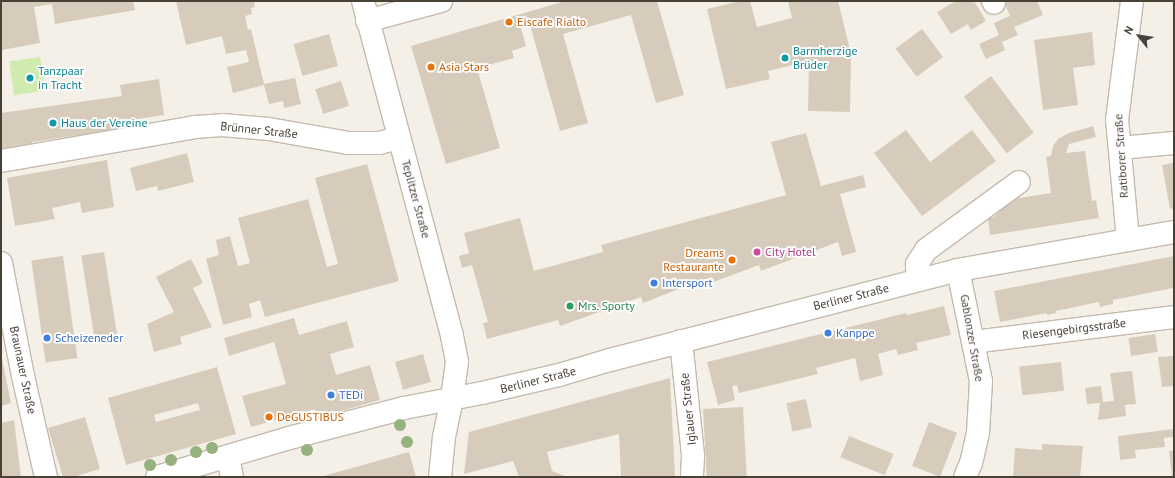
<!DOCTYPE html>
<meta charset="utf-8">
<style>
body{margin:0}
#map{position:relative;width:1175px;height:478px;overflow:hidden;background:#f4f0e7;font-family:"PT Sans",sans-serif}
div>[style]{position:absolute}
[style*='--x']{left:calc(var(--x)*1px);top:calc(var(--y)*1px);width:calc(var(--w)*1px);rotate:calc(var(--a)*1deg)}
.green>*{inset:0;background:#d0ebae;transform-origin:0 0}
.building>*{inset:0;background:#d7ccbc;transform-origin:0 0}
.roads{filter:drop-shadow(1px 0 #c3bbac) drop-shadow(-1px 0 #c3bbac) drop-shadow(0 1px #c3bbac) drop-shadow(0 -1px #c3bbac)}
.minor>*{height:22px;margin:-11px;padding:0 11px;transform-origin:11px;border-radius:11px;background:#fff}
.trees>*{width:12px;height:12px;margin:-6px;border-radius:50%;background:#95b17d}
.dots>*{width:11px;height:11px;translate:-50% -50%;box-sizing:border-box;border:2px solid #fff;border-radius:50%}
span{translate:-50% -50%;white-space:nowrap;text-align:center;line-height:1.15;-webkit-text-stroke:3.5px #fff;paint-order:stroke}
.food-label{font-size:12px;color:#c56008}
.left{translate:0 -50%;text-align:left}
.right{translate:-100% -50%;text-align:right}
.culture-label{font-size:12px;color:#0d838f}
.street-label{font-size:12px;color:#484136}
.hotel-label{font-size:12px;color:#b23c85}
.shop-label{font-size:12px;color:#366cbe}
.leisure-label{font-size:12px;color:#27864d}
.frame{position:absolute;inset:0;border:2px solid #484136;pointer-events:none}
.north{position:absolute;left:1119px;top:16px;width:40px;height:40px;-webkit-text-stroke:3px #fff;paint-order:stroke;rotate:300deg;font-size:11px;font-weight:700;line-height:16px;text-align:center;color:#484136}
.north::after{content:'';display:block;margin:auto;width:14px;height:18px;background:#484136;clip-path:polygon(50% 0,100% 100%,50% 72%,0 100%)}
</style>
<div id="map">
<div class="green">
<i style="left:40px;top:57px;width:34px;height:31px;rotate:82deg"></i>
</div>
<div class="building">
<i style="clip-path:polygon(1px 1px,133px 1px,135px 10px,55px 24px,52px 4px,34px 7px,40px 43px,2px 50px)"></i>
<i style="clip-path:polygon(176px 1px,254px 1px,255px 7px,251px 8px,252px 14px,245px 16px,248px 30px,251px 29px,264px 84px,295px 78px,301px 104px,284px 108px,283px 101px,269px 104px,264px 85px,233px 93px,227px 67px,249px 62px,246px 50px,226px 54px,222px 36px,186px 45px)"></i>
<i style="clip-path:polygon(565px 1px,657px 1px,684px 95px,656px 103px,631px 15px,563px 34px,588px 123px,560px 131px,530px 25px,521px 28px,526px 46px,512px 51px,514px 58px,477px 68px,500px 148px,446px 164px,411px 46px)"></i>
<i style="clip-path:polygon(740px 1px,750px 1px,757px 27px,792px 18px,788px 1px,838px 1px,851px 54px,850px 112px,808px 111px,809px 61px,768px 71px,770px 79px,726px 89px,707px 9px)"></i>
<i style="clip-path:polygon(956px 1px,974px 1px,986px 21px,971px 30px,968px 24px,951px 34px,937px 12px)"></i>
<i style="clip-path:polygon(1004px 1px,1037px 1px,1043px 15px,1014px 27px,1018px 35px,1002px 42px,1005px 50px,986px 59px,979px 44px,999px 35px,994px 23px,1010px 16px)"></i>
<i style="left:922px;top:29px;width:35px;height:33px;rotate:53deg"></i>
<i style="clip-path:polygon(1092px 32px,1095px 65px,1073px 68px,1078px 105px,1043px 110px,1034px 40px)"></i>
<i style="left:329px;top:34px;width:33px;height:37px;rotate:74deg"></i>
<i style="left:991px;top:76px;width:71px;height:34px;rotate:53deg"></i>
<i style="clip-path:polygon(159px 79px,164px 115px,126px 121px,126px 128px,32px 142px,32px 145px,1px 149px,1px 113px,122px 96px,120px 85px)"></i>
<i style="left:341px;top:81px;width:26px;height:27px;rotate:72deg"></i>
<i style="clip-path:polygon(1093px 126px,1096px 137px,1069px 144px,1066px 153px,1085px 151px,1092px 201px,1096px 200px,1099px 218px,990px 235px,988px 218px,994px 217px,1012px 199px,1051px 193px,1046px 157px,1051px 156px,1053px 146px,1058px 139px,1069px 133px)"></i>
<i style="clip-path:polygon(906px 130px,930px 162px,972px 130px,996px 161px,922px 216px,874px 153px)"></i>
<i style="clip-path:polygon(806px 133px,821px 186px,863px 175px,866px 187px,840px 194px,856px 252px,842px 256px,838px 242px,761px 271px,759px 265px,700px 287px,699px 281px,643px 303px,641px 297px,560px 326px,558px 320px,487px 339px,483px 323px,488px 322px,472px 265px,462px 268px,459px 256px,469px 253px,464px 233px,520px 218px,534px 271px,603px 252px,601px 245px,786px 195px,771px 142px)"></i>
<i style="clip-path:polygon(187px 153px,194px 182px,158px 191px,157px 186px,136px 191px,130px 168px)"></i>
<i style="clip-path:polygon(107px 160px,114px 207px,82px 213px,80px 202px,52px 208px,55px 219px,15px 226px,7px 178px)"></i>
<i style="clip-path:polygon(1174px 163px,1174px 208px,1170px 209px,1162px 165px)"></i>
<i style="clip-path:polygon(367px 164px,399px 281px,265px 317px,260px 300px,249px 304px,252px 317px,223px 325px,206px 259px,219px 255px,216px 240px,230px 236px,238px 266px,250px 263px,238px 218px,308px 199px,327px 267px,338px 264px,315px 178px)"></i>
<i style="left:104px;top:252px;width:85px;height:23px;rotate:81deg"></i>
<i style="left:63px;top:256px;width:103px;height:32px;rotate:82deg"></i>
<i style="clip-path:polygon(1174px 256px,1174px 292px,1173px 288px,1113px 300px,1113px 304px,1107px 305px,1100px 307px,1099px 302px,1056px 311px,1056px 313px,1047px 315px,1047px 313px,1000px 322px,994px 291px)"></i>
<i style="clip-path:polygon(191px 259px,203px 283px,193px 288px,212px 327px,180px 337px,182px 344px,154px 352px,147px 324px,174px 312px,156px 277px)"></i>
<i style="clip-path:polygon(944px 306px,951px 335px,916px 343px,918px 350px,898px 355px,896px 349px,878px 354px,883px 375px,860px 381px,855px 358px,816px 368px,818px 374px,739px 393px,737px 385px,732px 386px,735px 400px,718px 405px,707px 362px,906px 313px,907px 315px)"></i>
<i style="clip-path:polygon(294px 318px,299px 335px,347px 321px,354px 347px,330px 354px,336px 375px,370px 365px,380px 400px,317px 418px,315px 409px,251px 427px,242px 396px,286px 384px,274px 342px,229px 356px,224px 338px)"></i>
<i style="left:1155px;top:334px;width:18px;height:27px;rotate:81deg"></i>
<i style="clip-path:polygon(1px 354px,11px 403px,1px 406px)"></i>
<i style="left:423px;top:354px;width:29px;height:29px;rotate:74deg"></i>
<i style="clip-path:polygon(1174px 356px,1174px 386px,1162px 387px,1158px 357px)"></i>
<i style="left:1061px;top:362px;width:29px;height:42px;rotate:84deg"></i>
<i style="clip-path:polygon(evenodd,217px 367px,236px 434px,126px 465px,108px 398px,217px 367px,198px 403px,200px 410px,156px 422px,154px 415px,198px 403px)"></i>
<i style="clip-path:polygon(1132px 371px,1136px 404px,1125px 405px,1126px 416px,1098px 420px,1100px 403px,1087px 404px,1085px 388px,1101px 386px,1103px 402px,1114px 401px,1110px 373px)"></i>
<i style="clip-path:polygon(670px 378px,675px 477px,621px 477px,619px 434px,547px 452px,552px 471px,567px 477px,519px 477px,513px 461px,464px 474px,469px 432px)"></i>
<i style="left:806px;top:399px;width:29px;height:20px;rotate:78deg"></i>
<i style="left:743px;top:407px;width:70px;height:40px;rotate:87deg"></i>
<i style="clip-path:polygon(85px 417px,100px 469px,73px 477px,63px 477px,48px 428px)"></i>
<i style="clip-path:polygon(14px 420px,21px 477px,1px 477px,1px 423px)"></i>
<i style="left:929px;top:422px;width:30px;height:47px;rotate:21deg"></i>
<i style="clip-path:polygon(1174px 429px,1174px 437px,1164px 438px,1165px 447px,1135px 450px,1136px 458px,1120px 460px,1118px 436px)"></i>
<i style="left:849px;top:436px;width:48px;height:23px;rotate:22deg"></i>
<i style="clip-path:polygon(1042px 444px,1083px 446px,1080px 477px,1013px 477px,1015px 448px,1042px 450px)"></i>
<i style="clip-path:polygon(1174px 450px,1174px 477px,1172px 477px,1169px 451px)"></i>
<i style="clip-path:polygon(409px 452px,416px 477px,320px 477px)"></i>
</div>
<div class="roads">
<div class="minor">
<i style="--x:363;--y:1;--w:347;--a:75.1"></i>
<i style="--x:452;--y:336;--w:26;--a:79"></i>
<i style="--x:457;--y:362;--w:37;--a:98"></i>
<i style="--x:452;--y:399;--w:39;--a:102"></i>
<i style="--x:444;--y:437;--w:40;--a:95.7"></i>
<i style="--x:993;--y:1;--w:2;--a:63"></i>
<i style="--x:367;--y:21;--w:77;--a:-15.1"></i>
<i style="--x:1120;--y:148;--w:54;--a:-5.3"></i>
<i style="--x:1;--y:161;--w:197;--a:-9.9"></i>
<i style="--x:195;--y:127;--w:27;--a:-4"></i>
<i style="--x:222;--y:125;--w:47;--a:4.9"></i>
<i style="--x:269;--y:129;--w:80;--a:10"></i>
<i style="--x:348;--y:143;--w:31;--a:0"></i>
<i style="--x:379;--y:143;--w:21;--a:-14"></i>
<i style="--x:1127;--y:239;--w:10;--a:-90"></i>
<i style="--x:1127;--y:229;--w:109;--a:-95.2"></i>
<i style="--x:1117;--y:120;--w:120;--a:-82.8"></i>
<i style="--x:1;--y:263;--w:115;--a:79"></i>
<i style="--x:23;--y:376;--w:104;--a:77.2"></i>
<i style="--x:958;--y:270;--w:113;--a:78.3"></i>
<i style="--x:981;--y:381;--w:52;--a:93.3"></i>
<i style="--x:978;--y:433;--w:31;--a:103"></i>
<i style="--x:971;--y:463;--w:15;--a:113"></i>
<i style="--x:918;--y:280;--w:16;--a:-94"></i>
<i style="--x:917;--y:264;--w:17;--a:-57"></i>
<i style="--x:926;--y:250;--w:115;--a:-36.2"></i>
<i style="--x:681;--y:341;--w:116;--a:84"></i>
<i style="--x:693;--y:456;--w:21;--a:93"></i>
<i style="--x:973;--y:342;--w:203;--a:-7.1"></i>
<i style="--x:228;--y:457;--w:20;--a:79"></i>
<i style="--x:157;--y:477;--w:142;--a:-16.4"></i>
<i style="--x:293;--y:437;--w:115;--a:-14.6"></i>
<i style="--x:404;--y:408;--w:79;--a:-10.9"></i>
<i style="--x:482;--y:393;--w:79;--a:-13.2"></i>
<i style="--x:559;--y:375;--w:53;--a:-16.4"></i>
<i style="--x:610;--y:360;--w:359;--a:-14.5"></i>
<i style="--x:958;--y:270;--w:219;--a:-10"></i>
</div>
</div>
<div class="trees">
<i style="left:400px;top:425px"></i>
<i style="left:407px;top:442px"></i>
<i style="left:212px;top:448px"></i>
<i style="left:307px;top:450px"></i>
<i style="left:196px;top:452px"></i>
<i style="left:171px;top:460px"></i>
<i style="left:150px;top:465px"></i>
</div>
<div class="dots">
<i style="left:509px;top:22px;background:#e8710a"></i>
<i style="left:785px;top:58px;background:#0f9aa8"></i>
<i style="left:431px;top:67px;background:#e8710a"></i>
<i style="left:30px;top:78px;background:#0f9aa8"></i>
<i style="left:53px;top:123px;background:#0f9aa8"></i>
<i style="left:757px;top:252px;background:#d1479c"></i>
<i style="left:732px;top:260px;background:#e8710a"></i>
<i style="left:654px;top:283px;background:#3f7fe0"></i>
<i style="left:570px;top:306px;background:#2e9e5b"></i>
<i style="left:828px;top:333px;background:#3f7fe0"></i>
<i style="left:47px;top:338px;background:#3f7fe0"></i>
<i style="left:331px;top:395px;background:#3f7fe0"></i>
<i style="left:269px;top:417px;background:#e8710a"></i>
</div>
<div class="food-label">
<span class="left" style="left:517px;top:22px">Eiscafe Rialto</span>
<span class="left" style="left:439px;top:67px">Asia Stars</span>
<span class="right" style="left:724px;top:260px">Dreams<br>Restaurante</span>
<span class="left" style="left:277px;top:417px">DeGUSTIBUS</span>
</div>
<div class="culture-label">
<span class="left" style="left:793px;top:58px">Barmherzige<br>Brüder</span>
<span class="left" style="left:38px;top:78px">Tanzpaar<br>in Tracht</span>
<span class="left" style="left:61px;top:123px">Haus der Vereine</span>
</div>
<div class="street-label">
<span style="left:259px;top:130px;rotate:6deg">Brünner Straße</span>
<span style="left:1121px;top:156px;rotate:-94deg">Ratiborer Straße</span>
<span style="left:416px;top:199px;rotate:75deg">Teplitzer Straße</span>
<span style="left:851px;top:297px;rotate:-14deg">Berliner Straße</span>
<span style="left:1074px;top:329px;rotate:-7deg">Riesengebirgsstraße</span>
<span style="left:972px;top:338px;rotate:80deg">Gablonzer Straße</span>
<span style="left:23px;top:370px;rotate:78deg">Braunauer Straße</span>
<span style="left:538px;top:380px;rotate:-14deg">Berliner Straße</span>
<span style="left:688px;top:409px;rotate:-96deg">Iglauer Straße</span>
</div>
<div class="hotel-label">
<span class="left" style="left:765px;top:252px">City Hotel</span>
</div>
<div class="shop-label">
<span class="left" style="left:662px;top:283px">Intersport</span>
<span class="left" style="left:836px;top:333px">Kanppe</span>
<span class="left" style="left:55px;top:338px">Scheizeneder</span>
<span class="left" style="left:339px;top:395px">TEDi</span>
</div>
<div class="leisure-label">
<span class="left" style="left:578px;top:306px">Mrs. Sporty</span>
</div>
<div class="frame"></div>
<div class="north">N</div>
</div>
